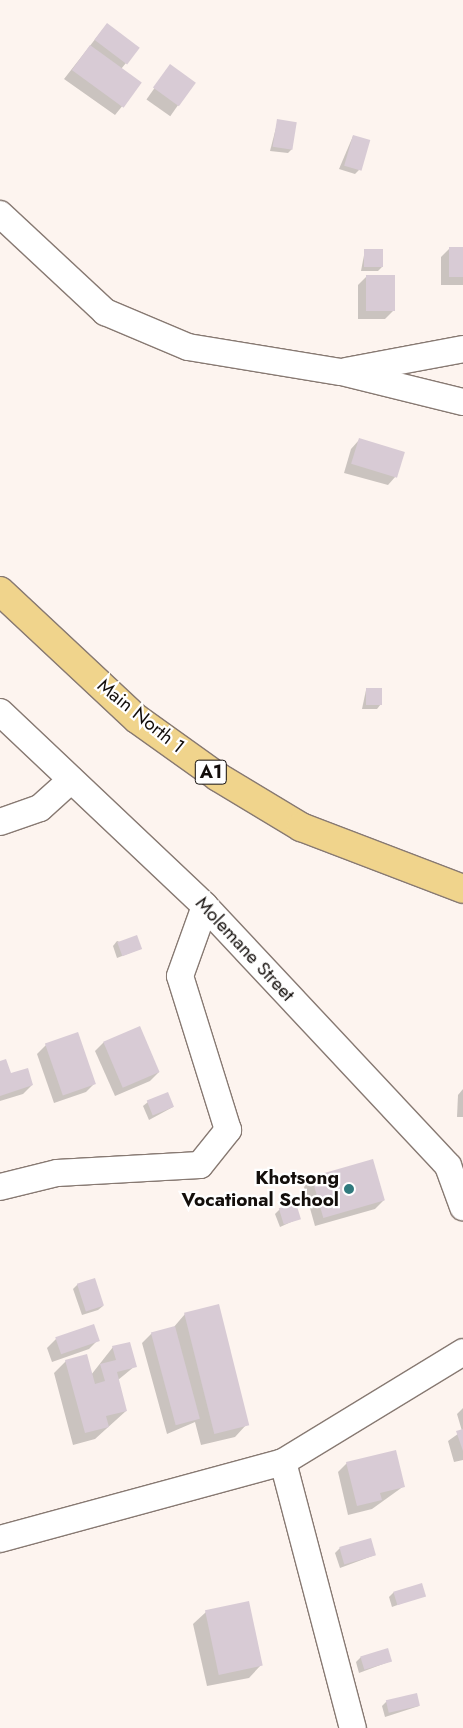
<!DOCTYPE html>
<style>
body{margin:0}
#map{position:relative;width:463px;height:1728px;overflow:hidden;background:#fdf4ef;font-family:Jost,sans-serif}
div>[style]{position:absolute}
[style*='--x']{left:calc(var(--x)*1px);top:calc(var(--y)*1px);width:calc(var(--w)*1px);rotate:calc(var(--a)*1deg)}
.shadow>*{inset:0;background:#0003;transform-origin:0 0}
.building>*{inset:0;background:#d8cbd5;transform-origin:0 0}
.roads{filter:drop-shadow(1px 0 #877972) drop-shadow(-1px 0 #877972) drop-shadow(0 1px #877972) drop-shadow(0 -1px #877972)}
.minor>*{height:26px;margin:-13px;padding:0 13px;transform-origin:13px;border-radius:13px;background:#fff}
.primary>*{height:28px;margin:-14px;padding:0 14px;transform-origin:14px;border-radius:14px;background:#f0d48c}
.dots>*{width:14px;height:14px;translate:-50% -50%;box-sizing:border-box;border:2px solid #fff;border-radius:50%}
span{translate:-50% -50%;white-space:nowrap;text-align:center;line-height:1.15;-webkit-text-stroke:4.5px #fff;paint-order:stroke}
.shield-label span{padding:1px 4px;background:#fff;border:1px solid;border-radius:4px;-webkit-text-stroke-width:0}
.shield-label{font-size:18px;color:#130e0b;font-weight:700}
.street-label{font-size:19px;color:#130e0b}
.poi-label{font-size:19px;color:#130e0b;font-weight:700}
.right{translate:-100% -50%;text-align:right}
</style>
<div id="map">
<div class="shadow">
<i style="clip-path:polygon(107px 24px,126px 63px,121px 69px,141px 83px,115px 115px,64px 79px)"></i>
<i style="left:170px;top:66px;width:29px;height:41px;rotate:35deg"></i>
<i style="clip-path:polygon(278px 120px,292px 149px,288px 153px,270px 151px)"></i>
<i style="clip-path:polygon(353px 136px,359px 170px,355px 174px,339px 169px)"></i>
<i style="clip-path:polygon(450px 248px,463px 248px,463px 285px,441px 285px,441px 257px)"></i>
<i style="clip-path:polygon(365px 250px,382px 267px,378px 271px,361px 271px)"></i>
<i style="clip-path:polygon(367px 276px,394px 310px,385px 319px,358px 319px,358px 285px)"></i>
<i style="clip-path:polygon(359px 440px,396px 476px,388px 485px,344px 473px,351px 449px)"></i>
<i style="clip-path:polygon(366px 690px,381px 704px,377px 709px,362px 709px)"></i>
<i style="clip-path:polygon(117px 941px,140px 949px,117px 958px,113px 946px)"></i>
<i style="clip-path:polygon(104px 1042px,159px 1072px,150px 1081px,115px 1096px,95px 1051px)"></i>
<i style="clip-path:polygon(46px 1045px,95px 1083px,86px 1092px,54px 1103px,37px 1054px)"></i>
<i style="clip-path:polygon(0 1062px,10px 1075px,32px 1085px,23px 1094px,0 1101px)"></i>
<i style="clip-path:polygon(463px 1089px,463px 1117px,457px 1117px,458px 1095px)"></i>
<i style="clip-path:polygon(148px 1102px,173px 1107px,149px 1120px,143px 1106px)"></i>
<i style="clip-path:polygon(312px 1178px,384px 1200px,375px 1209px,315px 1226px,304px 1187px)"></i>
<i style="clip-path:polygon(280px 1209px,300px 1218px,280px 1227px,275px 1214px)"></i>
<i style="clip-path:polygon(78px 1284px,103px 1306px,98px 1310px,82px 1315px,73px 1289px)"></i>
<i style="clip-path:polygon(185px 1314px,247px 1424px,235px 1437px,201px 1445px,195px 1422px,167px 1434px,142px 1343px,151px 1334px,173px 1328px)"></i>
<i style="clip-path:polygon(56px 1339px,98px 1340px,89px 1349px,52px 1362px,47px 1348px)"></i>
<i style="clip-path:polygon(113px 1347px,135px 1366px,118px 1380px,126px 1411px,95px 1439px,73px 1445px,54px 1373px,66px 1361px,91px 1375px)"></i>
<i style="clip-path:polygon(463px 1408px,463px 1460px,454px 1462px,448px 1441px,462px 1431px,457px 1414px)"></i>
<i style="clip-path:polygon(347px 1463px,404px 1486px,372px 1509px,348px 1515px,338px 1472px)"></i>
<i style="clip-path:polygon(340px 1548px,375px 1555px,340px 1568px,335px 1553px)"></i>
<i style="clip-path:polygon(394px 1592px,424px 1595px,392px 1607px,389px 1597px)"></i>
<i style="clip-path:polygon(206px 1612px,261px 1665px,249px 1678px,207px 1686px,193px 1624px)"></i>
<i style="clip-path:polygon(361px 1657px,391px 1661px,359px 1673px,356px 1662px)"></i>
<i style="clip-path:polygon(387px 1701px,419px 1706px,385px 1717px,382px 1706px)"></i>
</div>
<div class="building">
<i style="left:107px;top:23px;width:41px;height:21px;rotate:37deg"></i>
<i style="left:90px;top:45px;width:64px;height:31px;rotate:36deg"></i>
<i style="left:170px;top:64px;width:32px;height:29px;rotate:36deg"></i>
<i style="left:277px;top:119px;width:20px;height:28px;rotate:9deg"></i>
<i style="left:353px;top:135px;width:18px;height:32px;rotate:16deg"></i>
<i style="left:449px;top:247px;width:14px;height:30px"></i>
<i style="left:364px;top:249px;width:19px;height:18px"></i>
<i style="left:366px;top:275px;width:29px;height:36px"></i>
<i style="left:359px;top:438px;width:48px;height:27px;rotate:17deg"></i>
<i style="left:382px;top:688px;width:17px;height:16px;rotate:90deg"></i>
<i style="left:137px;top:935px;width:15px;height:21px;rotate:70deg"></i>
<i style="left:140px;top:1026px;width:50px;height:40px;rotate:67deg"></i>
<i style="left:78px;top:1032px;width:55px;height:35px;rotate:71deg"></i>
<i style="clip-path:polygon(6px 1059px,11px 1073px,28px 1068px,33px 1085px,0 1096px,0 1061px)"></i>
<i style="left:168px;top:1092px;width:16px;height:23px;rotate:68deg"></i>
<i style="left:373px;top:1159px;width:43px;height:64px;rotate:74deg"></i>
<i style="left:296px;top:1203px;width:17px;height:18px;rotate:73deg"></i>
<i style="left:95px;top:1278px;width:29px;height:19px;rotate:72deg"></i>
<i style="left:219px;top:1304px;width:125px;height:36px;rotate:76deg"></i>
<i style="left:94px;top:1324px;width:18px;height:41px;rotate:71deg"></i>
<i style="left:175px;top:1326px;width:96px;height:25px;rotate:75deg"></i>
<i style="clip-path:polygon(130px 1342px,137px 1367px,117px 1372px,127px 1411px,106px 1416px,109px 1427px,85px 1433px,65px 1360px,87px 1354px,95px 1384px,105px 1381px,100px 1364px,116px 1360px,112px 1346px)"></i>
<i style="clip-path:polygon(463px 1429px,463px 1451px,456px 1431px)"></i>
<i style="clip-path:polygon(396px 1450px,405px 1487px,380px 1493px,382px 1500px,357px 1506px,346px 1462px)"></i>
<i style="left:371px;top:1538px;width:18px;height:33px;rotate:74deg"></i>
<i style="left:422px;top:1583px;width:14px;height:30px;rotate:73deg"></i>
<i style="left:249px;top:1601px;width:66px;height:45px;rotate:78deg"></i>
<i style="left:388px;top:1648px;width:14px;height:29px;rotate:73deg"></i>
<i style="left:417px;top:1693px;width:13px;height:32px;rotate:77deg"></i>
</div>
<div class="roads">
<div class="minor">
<i style="--x:0;--y:214;--w:144;--a:43"></i>
<i style="--x:105;--y:312;--w:90;--a:22.9"></i>
<i style="--x:188;--y:347;--w:155;--a:9.3"></i>
<i style="--x:341;--y:372;--w:126;--a:13.8"></i>
<i style="--x:346;--y:371;--w:119;--a:-10.6"></i>
<i style="--x:0;--y:712;--w:282;--a:43.4"></i>
<i style="--x:205;--y:906;--w:356;--a:46.9"></i>
<i style="--x:448;--y:1166;--w:44;--a:69.9"></i>
<i style="--x:0;--y:822;--w:42;--a:-19.3"></i>
<i style="--x:40;--y:808;--w:42;--a:-42.1"></i>
<i style="--x:0;--y:1187;--w:59;--a:-13.8"></i>
<i style="--x:57;--y:1173;--w:143;--a:-3.2"></i>
<i style="--x:200;--y:1165;--w:45;--a:-51.3"></i>
<i style="--x:228;--y:1130;--w:161;--a:-107.3"></i>
<i style="--x:180;--y:976;--w:74;--a:-70.3"></i>
<i style="--x:283;--y:1462;--w:275;--a:75.3"></i>
<i style="--x:0;--y:1539;--w:293;--a:-15.2"></i>
<i style="--x:283;--y:1462;--w:211;--a:-31.4"></i>
</div>
<div class="primary">
<i style="--x:0;--y:591;--w:187;--a:43.1"></i>
<i style="--x:137;--y:719;--w:100;--a:35.6"></i>
<i style="--x:218;--y:777;--w:97;--a:31.1"></i>
<i style="--x:301;--y:827;--w:173;--a:20.9"></i>
</div>
</div>
<div class="dots">
<i style="left:349px;top:1189px;background:#307a7e"></i>
</div>
<div class="shield-label">
<span style="left:211px;top:772px">A1</span>
</div>
<div class="street-label">
<span style="left:141px;top:716px;rotate:39deg">Main North 1</span>
<span style="left:245px;top:949px;rotate:47deg">Molemane Street</span>
</div>
<div class="poi-label">
<span class="right" style="left:339px;top:1189px">Khotsong<br>Vocational School</span>
</div>
</div>
